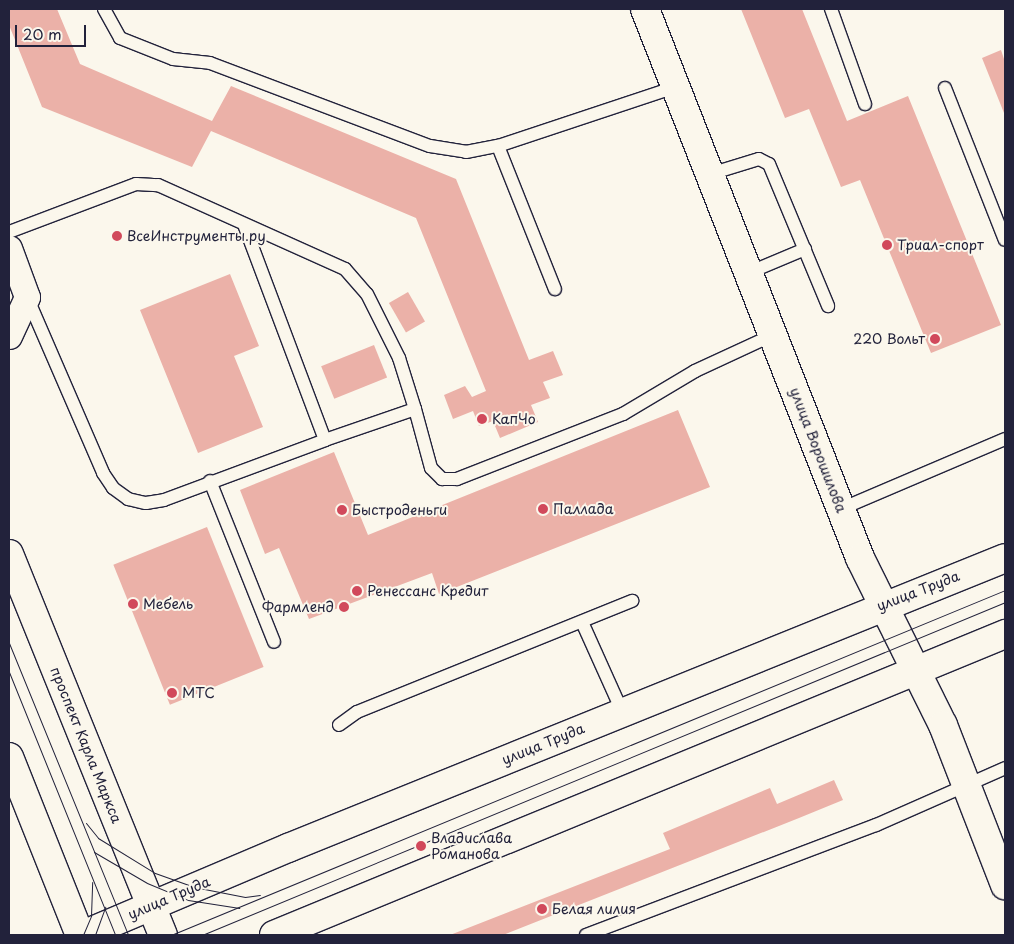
<!DOCTYPE html>
<meta charset="utf-8">
<style>
body{margin:0}
#map{position:relative;width:1014px;height:944px;overflow:hidden;background:#fbf7ec;font-family:"Playpen Sans",sans-serif}
div>[style]{position:absolute}
[style*='--x']{left:calc(var(--x)*1px);top:calc(var(--y)*1px);width:calc(var(--w)*1px);rotate:calc(var(--a)*1deg)}
.building>*{inset:0;background:#ebb1a8;transform-origin:0 0}
.roads{filter:drop-shadow(1px 0 #22223b) drop-shadow(-1px 0 #22223b) drop-shadow(0 1px #22223b) drop-shadow(0 -1px #22223b)}
.lane>*{height:12px;margin:-6px;padding:0 6px;transform-origin:6px;border-radius:6px;background:#fbf7ec}
.street>*{height:25px;margin:-12.5px;padding:0 12.5px;transform-origin:12.5px;border-radius:12.5px;background:#fbf7ec}
.secondary>*{height:28px;margin:-14px;padding:0 14px;transform-origin:14px;border-radius:14px;background:#fbf7ec}
.tram>*{height:1px;margin:-0.5px;padding:0 0.5px;transform-origin:0.5px;border-radius:0.5px;background:#22223b}
.dots>*{width:14px;height:14px;translate:-50% -50%;box-sizing:border-box;border:2px solid #fbf7ec;border-radius:50%}
span{translate:-50% -50%;white-space:nowrap;text-align:center;line-height:1.15;-webkit-text-stroke:4px #fbf7ec;paint-order:stroke}
.poi-label{font-size:14px;color:#22223b}
.left{translate:0 -50%;text-align:left}
.right{translate:-100% -50%;text-align:right}
.street-label{font-size:14px;color:#22223b}
.frame{position:absolute;inset:0;border:10px solid #22223b;pointer-events:none}
.scale{position:absolute;left:15px;top:25px;width:71px;height:22px;box-sizing:border-box;border:2px solid #22223b;border-top:0;padding-left:6px;font-size:15px;line-height:18px;white-space:nowrap;color:#22223b;-webkit-text-stroke:4px #fbf7ec;paint-order:stroke}
</style>
<div id="map">
<div class="building">
<i style="clip-path:polygon(9px 9px,57px 9px,80px 64px,212px 121px,231px 86px,456px 179px,529px 360px,553px 351px,563px 375px,543px 382px,550px 398px,531px 405px,538px 422px,500px 438px,493px 421px,479px 426px,473px 411px,453px 419px,444px 395px,465px 386px,472px 397px,486px 391px,416px 218px,211px 131px,192px 167px,42px 107px,9px 25px)"></i>
<i style="clip-path:polygon(741px 9px,802px 9px,847px 121px,908px 96px,1001px 325px,931px 353px,860px 180px,841px 187px,809px 109px,785px 118px)"></i>
<i style="clip-path:polygon(1001px 50px,1005px 62px,1004px 113px,982px 58px)"></i>
<i style="clip-path:polygon(230px 274px,259px 346px,234px 356px,263px 427px,198px 453px,140px 310px)"></i>
<i style="left:408px;top:292px;width:34px;height:22px;rotate:60deg"></i>
<i style="left:374px;top:345px;width:35px;height:57px;rotate:68deg"></i>
<i style="clip-path:polygon(678px 410px,710px 487px,439px 594px,432px 573px,309px 619px,279px 548px,265px 554px,240px 490px,334px 452px,368px 535px)"></i>
<i style="left:207px;top:527px;width:151px;height:101px;rotate:68deg"></i>
<i style="clip-path:polygon(834px 780px,843px 800px,799px 818px,503px 935px,450px 935px,670px 849px,663px 833px,770px 788px,777px 804px)"></i>
</div>
<div class="roads">
<div class="lane">
<i style="--x:104;--y:9;--w:33;--a:61"></i>
<i style="--x:120;--y:38;--w:57;--a:21.6"></i>
<i style="--x:173;--y:59;--w:37;--a:6"></i>
<i style="--x:210;--y:63;--w:235;--a:20.7"></i>
<i style="--x:430;--y:146;--w:36;--a:9"></i>
<i style="--x:466;--y:152;--w:33;--a:-11"></i>
<i style="--x:498;--y:146;--w:154;--a:68.3"></i>
<i style="--x:831;--y:9;--w:101;--a:70.3"></i>
<i style="--x:945;--y:88;--w:163;--a:68.5"></i>
<i style="--x:498;--y:146;--w:187;--a:-18.4"></i>
<i style="--x:710;--y:174;--w:51;--a:-17"></i>
<i style="--x:759;--y:159;--w:11;--a:27"></i>
<i style="--x:769;--y:164;--w:154;--a:67.4"></i>
<i style="--x:9;--y:232;--w:136;--a:-20.7"></i>
<i style="--x:136;--y:184;--w:22;--a:3"></i>
<i style="--x:158;--y:185;--w:205;--a:24.2"></i>
<i style="--x:345;--y:269;--w:33;--a:49"></i>
<i style="--x:367;--y:294;--w:72;--a:63.4"></i>
<i style="--x:399;--y:358;--w:53;--a:72.6"></i>
<i style="--x:415;--y:409;--w:95;--a:161"></i>
<i style="--x:325;--y:440;--w:228;--a:-110.6"></i>
<i style="--x:748;--y:273;--w:62;--a:-22.8"></i>
<i style="--x:27;--y:297;--w:192;--a:66.6"></i>
<i style="--x:103;--y:473;--w:18;--a:56"></i>
<i style="--x:113;--y:488;--w:19;--a:36"></i>
<i style="--x:128;--y:499;--w:18;--a:13"></i>
<i style="--x:146;--y:503;--w:18;--a:-9"></i>
<i style="--x:164;--y:500;--w:172;--a:-20.4"></i>
<i style="--x:415;--y:409;--w:61;--a:74.8"></i>
<i style="--x:431;--y:468;--w:16;--a:45"></i>
<i style="--x:442;--y:479;--w:15;--a:0"></i>
<i style="--x:457;--y:479;--w:178;--a:-21.4"></i>
<i style="--x:623;--y:414;--w:84;--a:-30.8"></i>
<i style="--x:695;--y:371;--w:86;--a:-24.8"></i>
<i style="--x:210;--y:481;--w:173;--a:68.3"></i>
<i style="--x:841;--y:509;--w:178;--a:-23.1"></i>
<i style="--x:582;--y:622;--w:98;--a:65.8"></i>
<i style="--x:339;--y:725;--w:22;--a:-36"></i>
<i style="--x:357;--y:712;--w:297;--a:-22"></i>
<i style="--x:586;--y:935;--w:310;--a:-20.8"></i>
<i style="--x:876;--y:825;--w:141;--a:-23.8"></i>
</div>
<div class="street">
<i style="--x:9;--y:248;--w:52;--a:69.8"></i>
<i style="--x:27;--y:297;--w:43;--a:114.8"></i>
</div>
<div class="secondary">
<i style="--x:645;--y:9;--w:590;--a:68.61"></i>
<i style="--x:860;--y:558;--w:186;--a:63.6"></i>
<i style="--x:943;--y:725;--w:172;--a:68.8"></i>
<i style="--x:9;--y:554;--w:411;--a:68"></i>
<i style="--x:9;--y:757;--w:192;--a:68.3"></i>
<i style="--x:83;--y:935;--w:223;--a:-23"></i>
<i style="--x:288;--y:848;--w:773;--a:-22.02"></i>
<i style="--x:274;--y:935;--w:791;--a:-22.38"></i>
</div>
</div>
<div class="tram">
<i style="--x:9;--y:643;--w:315;--a:67.8"></i>
<i style="--x:9;--y:672;--w:284;--a:68"></i>
<i style="--x:86;--y:823;--w:19;--a:51"></i>
<i style="--x:98;--y:838;--w:67;--a:31.6"></i>
<i style="--x:155;--y:873;--w:41;--a:19.7"></i>
<i style="--x:194;--y:887;--w:52;--a:11.1"></i>
<i style="--x:245;--y:897;--w:15;--a:-8"></i>
<i style="--x:94;--y:852;--w:61;--a:30.3"></i>
<i style="--x:147;--y:883;--w:44;--a:22.5"></i>
<i style="--x:188;--y:900;--w:52;--a:8.9"></i>
<i style="--x:83;--y:935;--w:21;--a:-67"></i>
<i style="--x:91;--y:916;--w:34;--a:-88"></i>
<i style="--x:95;--y:935;--w:30;--a:-70"></i>
<i style="--x:171;--y:935;--w:903;--a:-22.47"></i>
<i style="--x:202;--y:935;--w:869;--a:-22.52"></i>
</div>
<div class="dots">
<i style="left:117px;top:236px;background:#d1495b"></i>
<i style="left:887px;top:245px;background:#d1495b"></i>
<i style="left:935px;top:339px;background:#d1495b"></i>
<i style="left:482px;top:419px;background:#d1495b"></i>
<i style="left:543px;top:509px;background:#d1495b"></i>
<i style="left:342px;top:510px;background:#d1495b"></i>
<i style="left:357px;top:591px;background:#d1495b"></i>
<i style="left:133px;top:604px;background:#d1495b"></i>
<i style="left:344px;top:607px;background:#d1495b"></i>
<i style="left:172px;top:693px;background:#d1495b"></i>
<i style="left:421px;top:846px;background:#d1495b"></i>
<i style="left:542px;top:909px;background:#d1495b"></i>
</div>
<div class="poi-label">
<span class="left" style="left:127px;top:236px">ВсеИнструменты.ру</span>
<span class="left" style="left:897px;top:245px">Триал-спорт</span>
<span class="right" style="left:925px;top:339px">220 Вольт</span>
<span class="left" style="left:492px;top:419px">КапЧо</span>
<span class="left" style="left:553px;top:509px">Паллада</span>
<span class="left" style="left:352px;top:510px">Быстроденьги</span>
<span class="left" style="left:367px;top:591px">Ренессанс Кредит</span>
<span class="left" style="left:143px;top:604px">Мебель</span>
<span class="right" style="left:334px;top:607px">Фармленд</span>
<span class="left" style="left:182px;top:693px">МТС</span>
<span class="left" style="left:431px;top:846px">Владислава<br>Романова</span>
<span class="left" style="left:552px;top:909px">Белая лилия</span>
</div>
<div class="street-label">
<span style="left:818px;top:450px;rotate:69deg">улица Ворошилова</span>
<span style="left:918px;top:591px;rotate:-21deg">улица Труда</span>
<span style="left:543px;top:744px;rotate:-22deg">улица Труда</span>
<span style="left:86px;top:745px;rotate:68deg">проспект Карла Маркса</span>
<span style="left:169px;top:898px;rotate:-23deg">улица Труда</span>
</div>
<div class="frame"></div>
<div class="scale">20 m</div>
</div>
